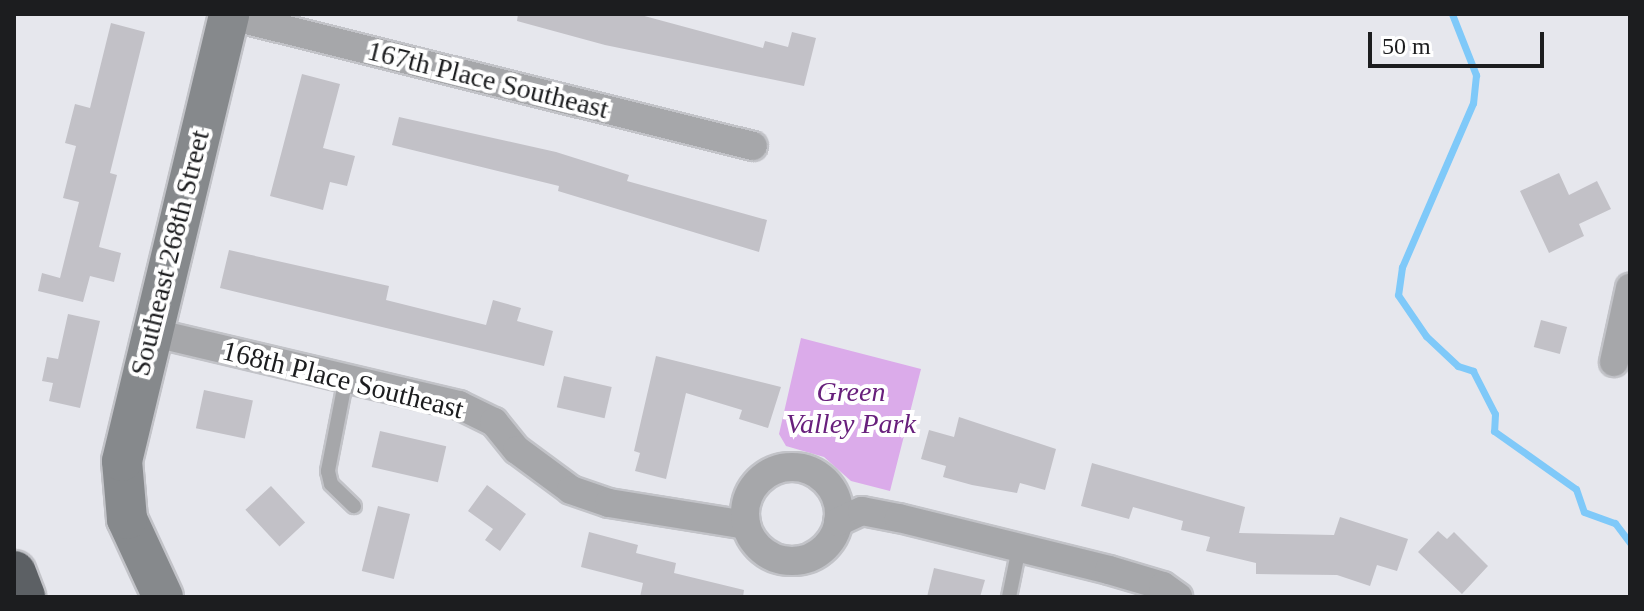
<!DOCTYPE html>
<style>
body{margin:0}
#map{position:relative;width:1644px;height:611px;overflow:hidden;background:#e6e7ed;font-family:Georgia,serif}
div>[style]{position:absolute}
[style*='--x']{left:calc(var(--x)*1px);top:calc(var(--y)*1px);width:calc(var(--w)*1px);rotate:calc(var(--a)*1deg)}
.green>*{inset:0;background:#dbabea}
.stream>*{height:7px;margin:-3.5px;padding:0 3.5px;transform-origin:3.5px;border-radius:3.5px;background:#7fc9f9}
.building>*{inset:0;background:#c2c1c7;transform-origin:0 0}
.roads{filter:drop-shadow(2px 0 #c2c3c8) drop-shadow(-2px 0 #c2c3c8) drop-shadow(0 2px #c2c3c8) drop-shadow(0 -2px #c2c3c8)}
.lane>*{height:14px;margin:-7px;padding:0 7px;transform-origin:7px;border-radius:7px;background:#a6a7aa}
.street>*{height:28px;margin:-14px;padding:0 14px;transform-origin:14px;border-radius:14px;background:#a6a7aa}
.street>.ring{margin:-14px;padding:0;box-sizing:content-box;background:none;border:28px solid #a6a7aa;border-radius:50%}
.secondary>*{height:40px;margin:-20px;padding:0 20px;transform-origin:20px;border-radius:20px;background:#86898c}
.highway>*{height:44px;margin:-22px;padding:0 22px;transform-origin:22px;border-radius:22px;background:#5c6064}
span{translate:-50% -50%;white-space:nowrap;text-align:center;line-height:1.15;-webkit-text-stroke:8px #fff;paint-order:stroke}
.street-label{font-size:28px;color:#1c1d1f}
.park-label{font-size:28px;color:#68207c;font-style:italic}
.frame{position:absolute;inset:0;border:16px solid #1c1d1f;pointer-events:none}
.scale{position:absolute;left:1368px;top:32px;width:176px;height:36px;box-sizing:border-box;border:4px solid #1c1d1f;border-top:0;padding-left:10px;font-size:24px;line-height:28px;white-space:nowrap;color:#1c1d1f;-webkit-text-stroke:6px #fff;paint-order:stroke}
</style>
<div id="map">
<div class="green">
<i style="clip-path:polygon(801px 338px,921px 369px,890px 491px,851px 481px,824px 457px,786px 446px,779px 434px)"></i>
</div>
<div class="stream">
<i style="--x:1452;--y:14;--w:66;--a:68.5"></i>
<i style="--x:1476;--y:75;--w:28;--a:96"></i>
<i style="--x:1473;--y:103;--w:179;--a:113.4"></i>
<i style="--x:1402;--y:267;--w:28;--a:98"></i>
<i style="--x:1398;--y:295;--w:50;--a:55.7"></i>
<i style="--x:1426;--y:336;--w:44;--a:43.2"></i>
<i style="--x:1458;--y:366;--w:16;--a:18"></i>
<i style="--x:1473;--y:371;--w:48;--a:62.9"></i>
<i style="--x:1495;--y:414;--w:17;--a:93"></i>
<i style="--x:1494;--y:431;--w:100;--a:35.3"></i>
<i style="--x:1576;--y:489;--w:24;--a:71"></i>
<i style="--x:1584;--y:512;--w:33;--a:20"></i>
<i style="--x:1615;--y:523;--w:25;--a:53"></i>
</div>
<div class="building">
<i style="clip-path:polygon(518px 14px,637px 14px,763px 48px,765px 41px,788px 47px,792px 32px,816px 38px,804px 86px,605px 45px,517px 21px)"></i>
<i style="clip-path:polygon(111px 23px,145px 32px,110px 173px,117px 175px,99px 247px,121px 253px,114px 282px,90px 276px,83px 302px,38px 291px,42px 273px,60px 278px,79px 202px,63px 198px,76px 146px,65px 143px,75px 104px,90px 108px)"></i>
<i style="clip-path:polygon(302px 74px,340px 84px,323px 148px,355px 156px,347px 186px,330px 182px,323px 210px,270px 196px)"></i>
<i style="clip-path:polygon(399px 117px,556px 152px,629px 175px,627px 181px,767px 220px,759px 252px,558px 191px,559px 186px,392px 145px)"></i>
<i style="clip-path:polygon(1559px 173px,1569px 195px,1597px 181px,1611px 209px,1579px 224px,1584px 236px,1549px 253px,1520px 191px)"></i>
<i style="clip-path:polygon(229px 250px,389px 286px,386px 300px,486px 325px,493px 300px,521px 308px,517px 321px,553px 331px,544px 366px,220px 288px)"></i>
<i style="clip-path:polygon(68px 314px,100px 321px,80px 408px,49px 401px,53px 383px,42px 381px,47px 357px,58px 359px)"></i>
<i style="left:1541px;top:320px;width:27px;height:28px;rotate:15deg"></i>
<i style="clip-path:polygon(656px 356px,781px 387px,768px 428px,739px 419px,742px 410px,686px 393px,666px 479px,635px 471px,640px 453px,634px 451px)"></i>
<i style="left:564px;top:376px;width:49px;height:32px;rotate:13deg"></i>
<i style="left:204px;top:390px;width:50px;height:39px;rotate:12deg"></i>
<i style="clip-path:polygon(959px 417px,1056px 449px,1045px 490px,1020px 483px,1017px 493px,972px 485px,943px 477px,946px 466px,921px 459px,929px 430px,954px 437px)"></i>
<i style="left:380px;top:431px;width:68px;height:37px;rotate:13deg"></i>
<i style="clip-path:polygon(1092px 463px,1245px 507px,1239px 533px,1334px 535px,1340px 517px,1408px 539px,1397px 571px,1377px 565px,1370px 586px,1337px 575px,1256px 574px,1256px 563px,1206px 551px,1210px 537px,1181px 530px,1183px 521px,1133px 507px,1129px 519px,1081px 506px)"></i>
<i style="clip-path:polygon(487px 485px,526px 514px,500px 551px,485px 540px,493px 529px,468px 511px)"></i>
<i style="left:271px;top:486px;width:50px;height:35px;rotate:47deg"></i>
<i style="left:378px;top:506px;width:33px;height:67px;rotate:14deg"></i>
<i style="clip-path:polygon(1438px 531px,1447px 539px,1454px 532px,1488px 566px,1462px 594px,1418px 552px)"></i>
<i style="clip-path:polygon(589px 532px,638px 545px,636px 553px,676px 563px,674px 573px,744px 590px,743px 597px,640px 597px,643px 583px,581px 567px)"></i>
<i style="clip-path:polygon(934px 568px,985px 580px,980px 597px,927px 597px)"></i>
</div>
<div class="roads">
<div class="lane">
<i style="--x:346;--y:378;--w:95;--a:101"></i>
<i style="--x:328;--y:471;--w:13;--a:77"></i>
<i style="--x:331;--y:484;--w:32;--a:44"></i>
<i style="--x:1009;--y:597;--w:50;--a:-78.5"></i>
</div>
<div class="street">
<i style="--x:223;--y:14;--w:546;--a:13.99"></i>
<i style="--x:150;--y:332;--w:318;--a:13.3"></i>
<i style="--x:459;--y:405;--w:39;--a:26"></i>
<i style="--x:494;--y:422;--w:36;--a:51"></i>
<i style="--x:517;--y:450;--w:67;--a:36.5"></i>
<i style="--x:571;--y:490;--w:40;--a:18.9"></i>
<i style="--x:609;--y:503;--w:139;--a:9.1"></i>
<i style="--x:1614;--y:362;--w:76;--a:-77.8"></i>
<i class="ring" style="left:745px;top:467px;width:66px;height:66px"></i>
<i style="--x:838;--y:522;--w:26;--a:-25"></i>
<i style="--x:862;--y:511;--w:38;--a:11"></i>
<i style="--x:899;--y:518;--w:216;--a:13.9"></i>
<i style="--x:1109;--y:570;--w:56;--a:16.5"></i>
<i style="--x:1163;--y:586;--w:19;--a:36"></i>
</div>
<div class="secondary">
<i style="--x:163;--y:597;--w:86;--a:-114.8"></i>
<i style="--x:127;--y:519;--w:58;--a:-94.9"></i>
<i style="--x:122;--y:461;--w:460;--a:-76.5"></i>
</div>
<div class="highway">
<i style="--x:14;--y:573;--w:26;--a:69"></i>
</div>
</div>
<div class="street-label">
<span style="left:488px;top:80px;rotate:14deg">167th Place Southeast</span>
<span style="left:170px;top:253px;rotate:-76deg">Southeast 268th Street</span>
<span style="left:343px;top:380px;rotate:14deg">168th Place Southeast</span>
</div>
<div class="park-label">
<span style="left:851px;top:408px">Green<br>Valley Park</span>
</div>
<div class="frame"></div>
<div class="scale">50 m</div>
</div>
